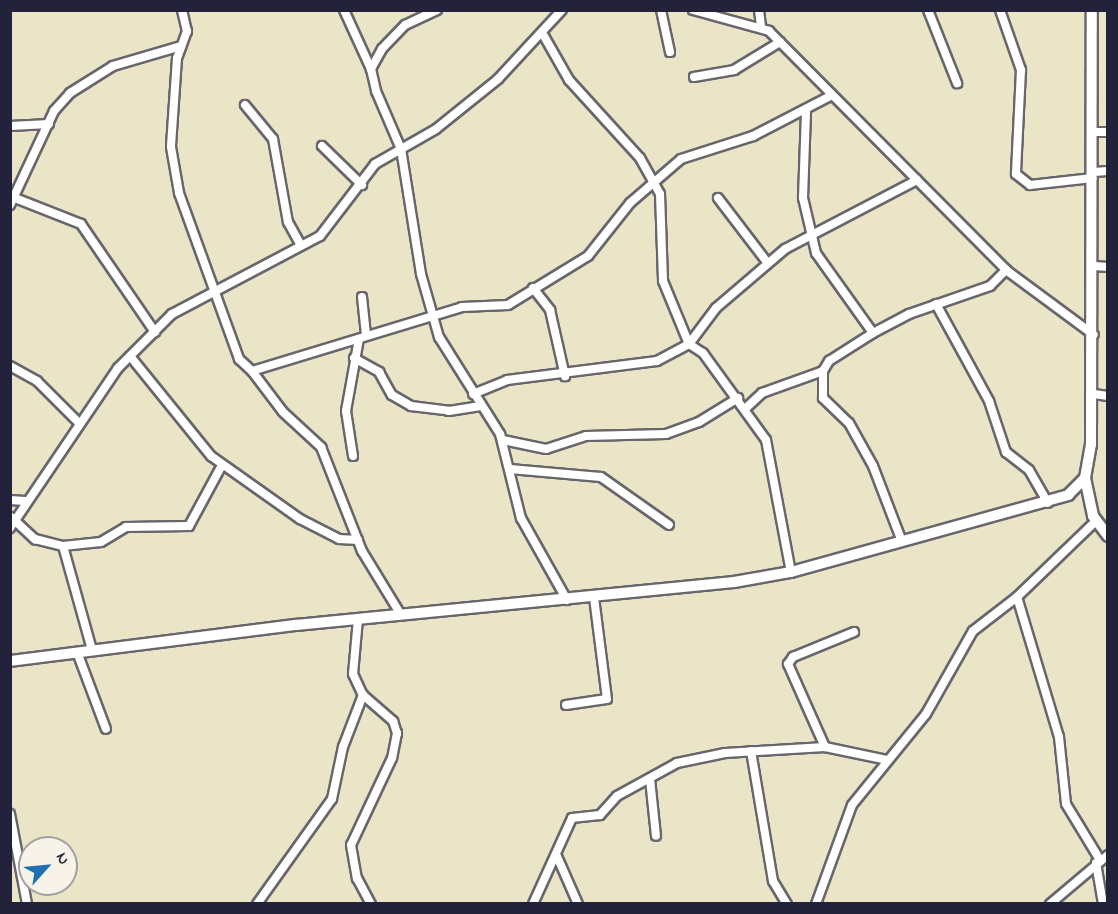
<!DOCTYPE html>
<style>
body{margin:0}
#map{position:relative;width:1118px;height:914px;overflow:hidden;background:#ebe5c8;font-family:"Indie Flower",sans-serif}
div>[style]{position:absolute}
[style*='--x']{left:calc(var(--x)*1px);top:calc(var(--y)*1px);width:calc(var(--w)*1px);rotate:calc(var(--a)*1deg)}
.roads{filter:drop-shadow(2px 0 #68666c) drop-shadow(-2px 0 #68666c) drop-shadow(0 2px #68666c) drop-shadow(0 -2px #68666c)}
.minor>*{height:8px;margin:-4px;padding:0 4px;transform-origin:4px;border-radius:4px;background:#fff}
.major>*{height:10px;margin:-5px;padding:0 5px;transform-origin:5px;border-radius:5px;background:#fff}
span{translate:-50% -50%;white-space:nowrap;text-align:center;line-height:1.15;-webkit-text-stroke:4.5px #f7f3e8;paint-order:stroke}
.frame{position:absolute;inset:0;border:12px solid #22223b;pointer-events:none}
.north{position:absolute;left:18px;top:836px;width:60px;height:60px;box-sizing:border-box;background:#f7f3e8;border:2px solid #a29fa3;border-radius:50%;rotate:63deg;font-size:16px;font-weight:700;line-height:24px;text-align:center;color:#22223b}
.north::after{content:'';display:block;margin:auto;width:21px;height:27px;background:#1f6fb2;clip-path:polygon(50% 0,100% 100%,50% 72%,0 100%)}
</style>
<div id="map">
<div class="roads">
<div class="minor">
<i style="--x:182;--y:10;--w:22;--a:77"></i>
<i style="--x:187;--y:31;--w:29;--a:110"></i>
<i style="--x:177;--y:58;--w:89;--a:93.9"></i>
<i style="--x:171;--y:147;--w:47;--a:80.1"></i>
<i style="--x:179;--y:193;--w:177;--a:70.1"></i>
<i style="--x:239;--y:359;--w:18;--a:43"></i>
<i style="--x:252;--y:371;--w:220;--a:-16.9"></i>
<i style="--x:462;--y:307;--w:46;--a:-2.5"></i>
<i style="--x:508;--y:305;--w:94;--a:-31.5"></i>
<i style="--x:588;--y:256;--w:68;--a:-51.6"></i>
<i style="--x:630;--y:203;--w:67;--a:-40.8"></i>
<i style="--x:681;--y:159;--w:76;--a:-17.7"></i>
<i style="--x:753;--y:136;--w:89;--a:-27.4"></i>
<i style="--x:344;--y:10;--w:65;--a:65.4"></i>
<i style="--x:437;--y:10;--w:35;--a:155"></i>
<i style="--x:405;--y:25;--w:33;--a:134"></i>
<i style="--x:382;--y:49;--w:23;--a:119"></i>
<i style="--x:371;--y:69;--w:23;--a:77"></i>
<i style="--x:376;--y:91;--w:63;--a:66.7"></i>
<i style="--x:401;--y:149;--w:127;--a:80.9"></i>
<i style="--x:421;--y:274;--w:66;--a:74.1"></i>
<i style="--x:439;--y:337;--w:115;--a:57.8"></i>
<i style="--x:500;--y:434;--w:87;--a:76"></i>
<i style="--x:521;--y:518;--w:94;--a:60.7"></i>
<i style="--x:661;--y:10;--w:43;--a:77.9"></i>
<i style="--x:693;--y:10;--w:79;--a:15.4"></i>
<i style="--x:769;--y:31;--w:337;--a:45.2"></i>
<i style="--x:1006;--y:270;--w:109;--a:36.5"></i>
<i style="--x:759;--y:10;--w:16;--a:83"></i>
<i style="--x:928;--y:10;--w:79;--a:68.3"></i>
<i style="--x:1000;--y:10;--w:64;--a:70.7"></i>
<i style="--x:1021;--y:70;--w:104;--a:92.8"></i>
<i style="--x:1016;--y:174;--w:18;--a:38"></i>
<i style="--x:1030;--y:185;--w:63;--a:-6.3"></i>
<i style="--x:544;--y:36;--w:51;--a:60.4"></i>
<i style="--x:569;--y:80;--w:105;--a:47.7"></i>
<i style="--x:640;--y:158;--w:41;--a:60.9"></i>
<i style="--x:660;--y:194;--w:87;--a:88"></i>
<i style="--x:663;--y:281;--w:68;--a:67.6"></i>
<i style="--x:689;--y:344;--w:17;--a:33"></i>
<i style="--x:703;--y:353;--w:107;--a:54.1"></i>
<i style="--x:766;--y:440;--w:134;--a:79.3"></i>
<i style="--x:694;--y:77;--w:41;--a:-9.9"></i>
<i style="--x:734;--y:70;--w:54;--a:-31.3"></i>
<i style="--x:245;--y:105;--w:44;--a:50.5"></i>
<i style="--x:273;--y:139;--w:84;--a:79.8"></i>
<i style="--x:288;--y:222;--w:26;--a:61"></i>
<i style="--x:10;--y:126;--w:39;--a:-3"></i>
<i style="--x:1092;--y:132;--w:16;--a:0"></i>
<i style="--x:322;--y:146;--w:56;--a:44.3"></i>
<i style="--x:1094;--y:172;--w:14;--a:-4"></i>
<i style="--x:15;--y:198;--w:71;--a:21.5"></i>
<i style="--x:81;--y:224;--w:131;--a:55.6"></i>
<i style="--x:718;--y:198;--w:81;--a:52.6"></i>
<i style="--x:10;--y:205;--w:104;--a:-64.9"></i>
<i style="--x:54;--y:111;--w:24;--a:-48"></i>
<i style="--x:70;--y:93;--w:51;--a:-32.1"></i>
<i style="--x:113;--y:66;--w:71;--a:-16.4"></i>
<i style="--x:1094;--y:266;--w:14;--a:4"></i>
<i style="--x:533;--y:288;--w:28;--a:52"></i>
<i style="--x:550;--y:310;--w:68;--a:77.2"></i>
<i style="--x:362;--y:297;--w:39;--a:84"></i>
<i style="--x:936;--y:304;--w:111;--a:61.3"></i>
<i style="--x:989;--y:401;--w:54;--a:71.6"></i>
<i style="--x:1006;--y:452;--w:29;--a:38"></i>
<i style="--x:1029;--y:470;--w:38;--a:60"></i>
<i style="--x:873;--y:333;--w:41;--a:-27.8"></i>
<i style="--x:909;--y:314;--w:86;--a:-19.1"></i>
<i style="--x:990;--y:286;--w:23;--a:-45"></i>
<i style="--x:130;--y:356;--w:129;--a:51"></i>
<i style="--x:211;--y:456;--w:109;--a:35.3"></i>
<i style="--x:300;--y:519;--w:44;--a:27.1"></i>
<i style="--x:339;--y:539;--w:19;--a:3"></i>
<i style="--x:354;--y:358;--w:29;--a:29"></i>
<i style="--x:379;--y:372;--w:26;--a:61"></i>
<i style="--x:392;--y:395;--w:22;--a:30"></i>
<i style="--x:411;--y:406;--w:38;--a:7"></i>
<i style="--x:449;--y:411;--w:32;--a:-9"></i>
<i style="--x:10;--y:366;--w:31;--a:29"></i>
<i style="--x:37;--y:381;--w:58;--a:45"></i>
<i style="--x:252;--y:371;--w:51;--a:52.9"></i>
<i style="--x:283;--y:412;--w:52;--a:42.6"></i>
<i style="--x:321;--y:447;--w:112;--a:68.5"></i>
<i style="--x:362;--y:551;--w:75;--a:58.6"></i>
<i style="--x:823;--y:371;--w:27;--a:90"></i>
<i style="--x:823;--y:398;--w:36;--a:44"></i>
<i style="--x:849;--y:423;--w:49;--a:60.8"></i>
<i style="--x:873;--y:466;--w:78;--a:69"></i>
<i style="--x:473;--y:394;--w:37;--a:-22"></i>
<i style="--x:507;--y:380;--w:151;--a:-7.2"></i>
<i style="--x:657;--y:361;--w:36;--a:-28"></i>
<i style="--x:689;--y:344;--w:45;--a:-53.1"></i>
<i style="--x:716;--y:308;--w:91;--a:-40.5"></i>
<i style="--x:785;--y:249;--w:149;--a:-27.6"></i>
<i style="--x:1094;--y:394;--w:14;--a:8"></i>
<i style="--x:746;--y:408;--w:22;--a:-43"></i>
<i style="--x:762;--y:393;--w:65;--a:-19.8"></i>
<i style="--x:823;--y:371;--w:12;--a:-59"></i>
<i style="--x:829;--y:361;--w:52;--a:-32.5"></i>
<i style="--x:873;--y:333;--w:98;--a:-125.5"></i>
<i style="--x:816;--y:253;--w:57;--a:-103.3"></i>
<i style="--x:803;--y:198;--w:88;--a:-88"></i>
<i style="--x:503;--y:440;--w:44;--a:11.8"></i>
<i style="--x:546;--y:449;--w:42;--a:-18"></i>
<i style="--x:586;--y:436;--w:80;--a:-1.4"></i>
<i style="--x:666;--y:434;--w:35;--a:-20"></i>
<i style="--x:699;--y:422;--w:46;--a:-31.6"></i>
<i style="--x:353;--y:456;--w:46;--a:-98.8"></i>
<i style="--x:346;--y:411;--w:73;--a:-79.8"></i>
<i style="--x:510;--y:469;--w:91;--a:5"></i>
<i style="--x:601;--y:477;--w:83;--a:35.2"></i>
<i style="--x:10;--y:500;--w:15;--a:4"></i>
<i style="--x:11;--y:517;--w:33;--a:43"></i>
<i style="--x:35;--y:539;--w:29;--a:14"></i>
<i style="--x:63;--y:546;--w:38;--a:-6"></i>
<i style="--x:101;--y:542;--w:29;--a:-31"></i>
<i style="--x:126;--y:527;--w:63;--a:-0.9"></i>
<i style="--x:189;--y:526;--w:69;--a:-61.6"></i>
<i style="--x:10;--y:528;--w:193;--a:-56"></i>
<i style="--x:118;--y:368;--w:76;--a:-45"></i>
<i style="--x:172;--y:314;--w:167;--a:-27.8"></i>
<i style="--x:320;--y:236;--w:91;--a:-52.6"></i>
<i style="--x:375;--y:164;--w:70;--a:-29.8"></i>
<i style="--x:436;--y:129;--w:80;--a:-38.9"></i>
<i style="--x:498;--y:79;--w:94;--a:-47.2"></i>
<i style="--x:63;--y:546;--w:108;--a:74.4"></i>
<i style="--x:1017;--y:597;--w:146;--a:73.3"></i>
<i style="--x:1059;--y:737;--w:67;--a:84"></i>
<i style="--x:1066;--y:804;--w:66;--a:58.7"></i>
<i style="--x:358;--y:619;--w:55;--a:95.2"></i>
<i style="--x:353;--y:674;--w:23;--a:65"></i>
<i style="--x:363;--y:695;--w:40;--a:41"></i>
<i style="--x:393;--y:721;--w:13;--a:72"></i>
<i style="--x:397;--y:733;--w:25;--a:101"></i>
<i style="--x:392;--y:758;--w:96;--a:115.2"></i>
<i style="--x:351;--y:845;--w:34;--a:80"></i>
<i style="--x:357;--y:878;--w:30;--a:62"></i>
<i style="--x:77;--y:652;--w:82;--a:69.4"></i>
<i style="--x:566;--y:705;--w:41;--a:-8.3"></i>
<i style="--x:607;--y:699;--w:103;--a:-97.3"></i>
<i style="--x:825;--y:747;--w:91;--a:-114"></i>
<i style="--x:788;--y:664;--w:9;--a:-54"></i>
<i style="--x:793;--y:657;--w:66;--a:-22.3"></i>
<i style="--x:751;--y:751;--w:132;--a:80.4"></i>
<i style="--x:773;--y:881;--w:27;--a:59"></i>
<i style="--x:650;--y:779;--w:57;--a:84"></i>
<i style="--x:10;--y:814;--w:92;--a:79.3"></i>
<i style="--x:556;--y:854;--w:55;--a:66.3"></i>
<i style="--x:1096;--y:863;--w:42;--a:80.3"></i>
<i style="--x:257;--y:904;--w:129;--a:-54.5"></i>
<i style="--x:332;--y:799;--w:53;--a:-78.1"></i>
<i style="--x:343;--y:747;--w:56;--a:-69"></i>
<i style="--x:533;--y:904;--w:94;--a:-65.6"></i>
<i style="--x:572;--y:818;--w:28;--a:-6"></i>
<i style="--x:600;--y:815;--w:25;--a:-48"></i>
<i style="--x:617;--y:796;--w:68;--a:-28.8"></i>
<i style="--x:677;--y:763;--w:49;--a:-11.8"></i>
<i style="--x:725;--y:753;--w:100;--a:-3.4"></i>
<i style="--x:825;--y:747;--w:63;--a:11.8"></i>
<i style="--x:816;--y:904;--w:105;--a:-70"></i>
<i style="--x:852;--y:805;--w:117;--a:-50.9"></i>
<i style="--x:926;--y:714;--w:95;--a:-60.5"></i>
<i style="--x:973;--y:631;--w:56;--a:-37.7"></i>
<i style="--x:1017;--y:597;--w:110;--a:-43.9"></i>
<i style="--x:1050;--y:904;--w:76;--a:-40.2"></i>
</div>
<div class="major">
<i style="--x:1085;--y:478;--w:39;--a:78"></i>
<i style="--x:1093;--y:516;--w:25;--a:53"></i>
<i style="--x:10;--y:661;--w:288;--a:-7.2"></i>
<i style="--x:296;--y:625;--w:440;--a:-5.6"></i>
<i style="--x:734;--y:582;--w:58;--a:-10"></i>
<i style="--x:791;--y:572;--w:288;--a:-15.5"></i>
<i style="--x:1068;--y:495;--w:24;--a:-45"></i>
<i style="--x:1085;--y:478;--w:34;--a:-80"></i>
<i style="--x:1091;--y:445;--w:435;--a:-89.9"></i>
</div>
</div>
<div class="frame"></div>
<div class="north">N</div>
</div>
